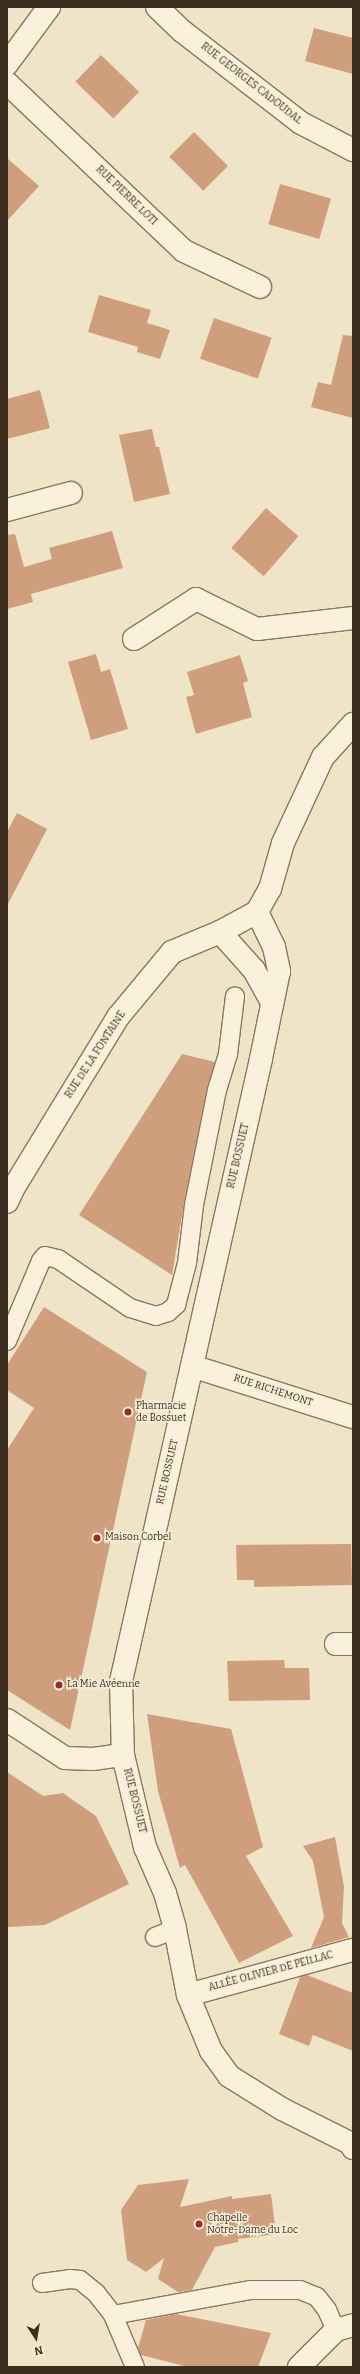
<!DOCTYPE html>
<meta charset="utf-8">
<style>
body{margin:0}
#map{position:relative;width:360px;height:2374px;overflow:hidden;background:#f0e4c8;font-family:Bitter,serif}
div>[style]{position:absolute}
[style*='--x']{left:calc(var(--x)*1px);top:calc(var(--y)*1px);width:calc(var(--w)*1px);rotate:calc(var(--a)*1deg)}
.building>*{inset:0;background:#cf9f7d;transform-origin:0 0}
.roads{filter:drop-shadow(1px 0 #8d765c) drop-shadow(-1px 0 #8d765c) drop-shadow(0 1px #8d765c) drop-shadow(0 -1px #8d765c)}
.service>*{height:18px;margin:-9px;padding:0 9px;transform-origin:9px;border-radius:9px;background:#faf1dc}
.minor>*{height:22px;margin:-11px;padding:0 11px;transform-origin:11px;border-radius:11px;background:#faf1dc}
.secondary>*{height:22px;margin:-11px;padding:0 11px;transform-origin:11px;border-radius:11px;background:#faf1dc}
.dots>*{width:11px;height:11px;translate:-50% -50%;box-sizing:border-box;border:2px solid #f7eed8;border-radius:50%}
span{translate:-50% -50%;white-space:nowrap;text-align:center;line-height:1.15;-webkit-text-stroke:3px #f7eed8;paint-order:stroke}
.street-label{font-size:10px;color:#3d2e20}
.poi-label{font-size:10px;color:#3d2e20}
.left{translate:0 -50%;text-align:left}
.frame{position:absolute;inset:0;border:8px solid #3d2e20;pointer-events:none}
.north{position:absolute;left:16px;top:2318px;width:40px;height:40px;-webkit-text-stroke:3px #f7eed8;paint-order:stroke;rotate:168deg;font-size:11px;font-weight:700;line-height:16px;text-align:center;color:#3d2e20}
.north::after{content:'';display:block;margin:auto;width:14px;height:18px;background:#3d2e20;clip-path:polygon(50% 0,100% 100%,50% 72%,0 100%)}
</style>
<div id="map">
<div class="building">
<i style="clip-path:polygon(314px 28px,353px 38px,353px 74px,305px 61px)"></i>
<i style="left:101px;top:55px;width:53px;height:37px;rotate:44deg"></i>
<i style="left:194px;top:132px;width:48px;height:35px;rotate:45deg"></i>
<i style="clip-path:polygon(7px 158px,39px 186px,7px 221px)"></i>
<i style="left:280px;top:184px;width:53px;height:42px;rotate:16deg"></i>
<i style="clip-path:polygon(99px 295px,151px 310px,147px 323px,170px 330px,160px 359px,137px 352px,138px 347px,88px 332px)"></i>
<i style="left:214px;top:318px;width:61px;height:43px;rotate:19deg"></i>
<i style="clip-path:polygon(343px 335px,353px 336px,353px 418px,311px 407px,318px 382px,331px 385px)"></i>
<i style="clip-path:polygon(40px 390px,50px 428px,7px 439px,7px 399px)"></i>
<i style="clip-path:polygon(152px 429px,156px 447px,159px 447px,170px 494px,134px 502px,119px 435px)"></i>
<i style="left:266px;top:508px;width:43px;height:53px;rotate:41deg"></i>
<i style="clip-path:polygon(112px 531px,123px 568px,31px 594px,33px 602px,7px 609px,7px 535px,15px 534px,24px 567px,52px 559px,49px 548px)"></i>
<i style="clip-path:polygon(96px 654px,101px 672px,110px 669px,128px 729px,91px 740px,68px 662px)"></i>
<i style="clip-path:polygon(240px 655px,248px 681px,243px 683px,252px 717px,196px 734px,186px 697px,194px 695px,187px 672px)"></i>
<i style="clip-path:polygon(17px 813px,47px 829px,7px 906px,7px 832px)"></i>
<i style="clip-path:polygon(182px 1054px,215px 1062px,207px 1088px,184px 1203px,172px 1275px,79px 1215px)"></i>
<i style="clip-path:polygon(44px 1307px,147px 1372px,70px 1730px,7px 1690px,7px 1450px,34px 1408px,7px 1390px,7px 1365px)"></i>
<i style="clip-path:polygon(351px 1544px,352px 1585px,254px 1587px,254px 1580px,237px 1580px,236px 1545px)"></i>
<i style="clip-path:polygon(284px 1660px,285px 1668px,309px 1668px,310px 1700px,229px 1701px,227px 1661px)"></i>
<i style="clip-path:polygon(147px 1714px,231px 1729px,263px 1847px,246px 1856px,293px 1936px,239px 1963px,185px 1865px,180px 1868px,158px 1791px)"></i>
<i style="clip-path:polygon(7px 1772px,43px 1796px,63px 1793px,96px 1816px,129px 1884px,45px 1925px,8px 1927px)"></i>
<i style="clip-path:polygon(335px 1837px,344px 1887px,342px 1923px,349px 1937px,311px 1948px,324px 1917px,313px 1861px,303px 1846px)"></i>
<i style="clip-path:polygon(307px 1975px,353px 1993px,353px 2051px,313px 2035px,309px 2046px,279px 2034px,300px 1977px)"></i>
<i style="clip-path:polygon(189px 2179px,180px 2207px,232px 2196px,232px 2199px,271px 2194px,276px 2234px,238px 2239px,238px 2242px,215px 2247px,192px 2290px,178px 2292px,158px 2279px,164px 2258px,146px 2272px,127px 2260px,121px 2210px,138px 2185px)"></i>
<i style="clip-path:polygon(176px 2314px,271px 2333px,258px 2367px,188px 2367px,141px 2355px,138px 2348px,146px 2320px)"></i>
</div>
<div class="roads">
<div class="service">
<i style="--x:7;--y:1341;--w:87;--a:-67"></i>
<i style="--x:41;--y:1261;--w:6;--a:-51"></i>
<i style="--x:45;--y:1256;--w:13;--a:13"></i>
<i style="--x:58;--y:1259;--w:87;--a:34.2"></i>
<i style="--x:130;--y:1308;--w:27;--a:17"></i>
<i style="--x:156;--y:1316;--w:13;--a:-18"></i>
<i style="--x:168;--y:1312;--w:11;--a:-41"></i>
<i style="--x:176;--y:1305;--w:43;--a:-75.3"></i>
<i style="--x:187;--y:1263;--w:58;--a:-83.1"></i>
<i style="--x:194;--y:1205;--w:117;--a:-78.7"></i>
<i style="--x:217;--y:1090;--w:38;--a:-73"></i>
<i style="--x:228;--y:1054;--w:58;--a:-83.1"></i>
<i style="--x:155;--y:1937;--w:22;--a:-22"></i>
<i style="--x:42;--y:2283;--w:28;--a:-8"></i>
<i style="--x:70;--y:2279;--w:10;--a:6"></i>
<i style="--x:80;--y:2280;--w:21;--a:39"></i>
<i style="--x:96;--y:2293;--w:28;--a:52"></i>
<i style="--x:113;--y:2315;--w:139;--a:-10.3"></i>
<i style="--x:250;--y:2290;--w:50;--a:0"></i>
<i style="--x:300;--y:2290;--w:18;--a:22"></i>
<i style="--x:317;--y:2297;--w:16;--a:52"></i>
<i style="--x:327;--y:2310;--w:22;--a:66"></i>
<i style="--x:113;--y:2315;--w:56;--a:67.1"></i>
</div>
<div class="minor">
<i style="--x:157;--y:7;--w:35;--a:44"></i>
<i style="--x:182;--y:31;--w:150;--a:37.7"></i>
<i style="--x:301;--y:123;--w:59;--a:27.4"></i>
<i style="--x:7;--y:64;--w:71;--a:-53.6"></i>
<i style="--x:7;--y:83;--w:244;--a:43.5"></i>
<i style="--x:184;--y:251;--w:84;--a:25.3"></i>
<i style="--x:7;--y:510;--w:66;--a:-14.9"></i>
<i style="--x:134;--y:639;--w:74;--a:-32.8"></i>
<i style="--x:196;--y:599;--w:68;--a:26.2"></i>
<i style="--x:257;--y:629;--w:97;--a:-6.5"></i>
<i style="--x:257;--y:912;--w:39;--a:64"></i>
<i style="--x:274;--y:947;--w:25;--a:78"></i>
<i style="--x:279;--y:971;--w:90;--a:101.6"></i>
<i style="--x:261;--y:1059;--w:638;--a:102.68"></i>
<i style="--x:121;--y:1681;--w:74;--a:88.5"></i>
<i style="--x:123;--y:1755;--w:95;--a:76.6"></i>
<i style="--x:145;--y:1847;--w:50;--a:66.5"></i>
<i style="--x:165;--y:1893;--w:37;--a:74"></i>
<i style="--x:175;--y:1929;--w:67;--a:78.9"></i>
<i style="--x:188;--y:1995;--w:61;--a:67.7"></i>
<i style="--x:211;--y:2051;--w:31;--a:54"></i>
<i style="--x:229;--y:2076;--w:62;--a:31.9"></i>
<i style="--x:282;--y:2109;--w:76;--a:26.6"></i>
<i style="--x:350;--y:2143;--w:6;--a:59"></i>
<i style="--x:220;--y:932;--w:51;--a:48.2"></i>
<i style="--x:254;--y:970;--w:38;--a:61"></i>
<i style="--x:192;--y:1366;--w:169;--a:17.6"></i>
<i style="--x:336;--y:1644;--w:17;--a:0"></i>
<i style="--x:7;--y:1720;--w:69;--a:33.2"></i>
<i style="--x:65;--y:1758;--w:28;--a:2"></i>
<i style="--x:93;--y:1759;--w:30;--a:-8"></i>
<i style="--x:188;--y:1995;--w:171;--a:-15.3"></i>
</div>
<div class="secondary">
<i style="--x:7;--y:1202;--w:14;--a:-65"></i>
<i style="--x:13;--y:1189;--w:202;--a:-58.6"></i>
<i style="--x:118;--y:1017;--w:85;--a:-50.3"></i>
<i style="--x:172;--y:952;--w:52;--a:-22.6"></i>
<i style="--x:220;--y:932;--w:42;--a:-28.4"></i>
<i style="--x:257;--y:912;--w:26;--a:-61"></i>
<i style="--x:270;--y:889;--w:48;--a:-74.2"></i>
<i style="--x:283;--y:843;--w:95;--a:-65.1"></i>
<i style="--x:323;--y:757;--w:45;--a:-47.7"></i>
<i style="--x:299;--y:2367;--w:52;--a:-45"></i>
<i style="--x:336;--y:2330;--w:18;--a:-16"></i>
</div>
</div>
<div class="dots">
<i style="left:128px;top:1412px;background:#9e2a2b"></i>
<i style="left:97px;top:1538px;background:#9e2a2b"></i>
<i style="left:59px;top:1685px;background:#9e2a2b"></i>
<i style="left:199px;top:2224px;background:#9e2a2b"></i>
</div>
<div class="street-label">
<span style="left:251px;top:84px;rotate:38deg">RUE GEORGES CADOUDAL</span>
<span style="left:126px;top:196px;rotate:44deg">RUE PIERRE LOTI</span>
<span style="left:96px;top:1055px;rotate:-57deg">RUE DE LA FONTAINE</span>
<span style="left:239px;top:1156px;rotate:-77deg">RUE BOSSUET</span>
<span style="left:273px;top:1391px;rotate:18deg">RUE RICHEMONT</span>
<span style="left:168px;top:1472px;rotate:-77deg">RUE BOSSUET</span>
<span style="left:134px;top:1801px;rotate:76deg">RUE BOSSUET</span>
<span style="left:271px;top:1972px;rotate:-15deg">ALLÉE OLIVIER DE PEILLAC</span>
</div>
<div class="poi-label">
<span class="left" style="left:136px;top:1412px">Pharmacie<br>de Bossuet</span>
<span class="left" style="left:105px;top:1538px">Maison Corbel</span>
<span class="left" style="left:67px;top:1685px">La Mie Avéenne</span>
<span class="left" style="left:207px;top:2224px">Chapelle<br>Notre-Dame du Loc</span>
</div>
<div class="frame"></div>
<div class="north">N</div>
</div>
